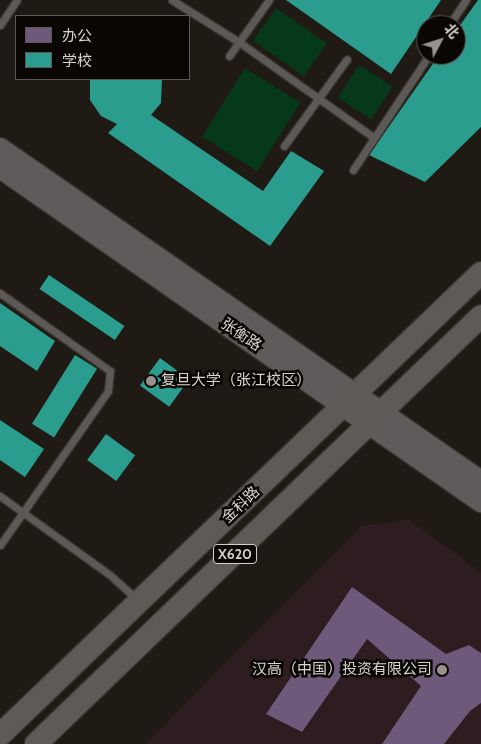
<!DOCTYPE html>
<meta charset="utf-8">
<style>
body{margin:0}
#map{position:relative;width:481px;height:744px;overflow:hidden;background:#1f1a14;font-family:Cabin,"Noto Sans SC",sans-serif}
div>[style]{position:absolute}
[style*='--x']{left:calc(var(--x)*1px);top:calc(var(--y)*1px);width:calc(var(--w)*1px);rotate:calc(var(--a)*1deg)}
.commercial>*{inset:0;background:#2d1d20}
.green>*{inset:0;background:#05391a;transform-origin:0 0}
.offices>*{inset:0;background:#6d597a}
.schools>*{inset:0;background:#2a9d8f;transform-origin:0 0}
.roads{filter:drop-shadow(1px 0 #38342f) drop-shadow(-1px 0 #38342f) drop-shadow(0 1px #38342f) drop-shadow(0 -1px #38342f)}
.service>*{height:7px;margin:-3.5px;padding:0 3.5px;transform-origin:3.5px;border-radius:3.5px;background:#5c5957}
.secondary>*{height:20px;margin:-10px;padding:0 10px;transform-origin:10px;border-radius:10px;background:#605b5a}
.primary>*{height:22px;margin:-11px;padding:0 11px;transform-origin:11px;border-radius:11px;background:#5e5a57}
.dots>*{width:14px;height:14px;translate:-50% -50%;box-sizing:border-box;border:2px solid #090603;border-radius:50%}
span{translate:-50% -50%;white-space:nowrap;text-align:center;line-height:1.15;-webkit-text-stroke:5px #090603;paint-order:stroke}
.shield-label span{padding:1px 4px;background:#090603;border:1px solid;border-radius:4px;-webkit-text-stroke-width:0}
.shield-label{font-size:14px;color:#dbd4ce;font-weight:700}
.street-label{font-size:15px;color:#dbd4ce}
.poi-label{font-size:15px;color:#dbd4ce}
.left{translate:0 -50%;text-align:left}
.right{translate:-100% -50%;text-align:right}
.legend{position:absolute;left:15px;top:15px;width:175px;height:65px;box-sizing:border-box;background:#090603;border:1px solid #5d5854;margin:0;padding:6px 9px;list-style:none;font-size:15px;color:#dbd4ce}
.legend li{display:flex;align-items:center;gap:10px;height:25px}
.legend b{width:25px;border:1px solid #5d5854}
.north{position:absolute;left:416px;top:15px;width:50px;height:50px;box-sizing:border-box;background:#090603;border:1px solid #5d5854;border-radius:50%;rotate:50deg;font-size:14px;font-weight:700;line-height:20px;text-align:center;color:#dbd4ce}
.north::after{content:'';display:block;margin:auto;width:18px;height:22px;background:#99938d;clip-path:polygon(50% 0,100% 100%,50% 72%,0 100%)}
</style>
<div id="map">
<div class="commercial">
<i style="clip-path:polygon(409px 520px,481px 572px,481px 744px,146px 744px,361px 526px)"></i>
</div>
<div class="green">
<i style="left:276px;top:8px;width:62px;height:40px;rotate:35deg"></i>
<i style="left:359px;top:65px;width:40px;height:39px;rotate:33deg"></i>
<i style="left:245px;top:68px;width:65px;height:81px;rotate:32deg"></i>
</div>
<div class="offices">
<i style="clip-path:polygon(352px 587px,446px 654px,469px 645px,481px 653px,481px 703px,470px 711px,444px 744px,382px 744px,421px 686px,367px 639px,302px 732px,266px 714px)"></i>
</div>
<div class="schools">
<i style="clip-path:polygon(286px 0,441px 0,391px 74px)"></i>
<i style="clip-path:polygon(478px 0,481px 0,481px 127px,425px 182px,369px 155px,439px 55px,456px 55px,456px 31px)"></i>
<i style="clip-path:polygon(90px 79px,162px 79px,161px 103px,151px 115px,263px 191px,291px 151px,324px 171px,270px 246px,108px 133px,117px 124px,101px 116px,90px 100px)"></i>
<i style="left:49px;top:275px;width:91px;height:17px;rotate:34deg"></i>
<i style="clip-path:polygon(0 303px,55px 341px,37px 371px,0 346px)"></i>
<i style="left:75px;top:355px;width:26px;height:81px;rotate:32deg"></i>
<i style="left:160px;top:358px;width:36px;height:34px;rotate:36deg"></i>
<i style="clip-path:polygon(0 420px,44px 449px,25px 477px,0 460px)"></i>
<i style="left:106px;top:434px;width:36px;height:32px;rotate:36deg"></i>
</div>
<div class="roads">
<div class="service">
<i style="--x:172;--y:0;--w:79;--a:32.1"></i>
<i style="--x:239;--y:42;--w:164;--a:35.3"></i>
<i style="--x:0;--y:25;--w:30;--a:-56"></i>
<i style="--x:449;--y:25;--w:30;--a:-56"></i>
<i style="--x:229;--y:56;--w:69;--a:-54.5"></i>
<i style="--x:284;--y:146;--w:107;--a:-54.1"></i>
<i style="--x:353;--y:170;--w:138;--a:-56.5"></i>
<i style="--x:0;--y:293;--w:135;--a:35.3"></i>
<i style="--x:110;--y:371;--w:20;--a:96"></i>
<i style="--x:108;--y:391;--w:188;--a:125"></i>
<i style="--x:0;--y:496;--w:135;--a:35.7"></i>
<i style="--x:110;--y:575;--w:36;--a:42"></i>
</div>
<div class="secondary">
<i style="--x:0;--y:148;--w:585;--a:34.7"></i>
<i style="--x:0;--y:168;--w:586;--a:34.78"></i>
</div>
<div class="primary">
<i style="--x:0;--y:735;--w:667;--a:-43.85"></i>
<i style="--x:36;--y:744;--w:617;--a:-43.88"></i>
</div>
</div>
<div class="dots">
<i style="left:151px;top:381px;background:#99938d"></i>
<i style="left:442px;top:670px;background:#99938d"></i>
</div>
<div class="shield-label">
<span style="left:235px;top:554px">X620</span>
</div>
<div class="street-label">
<span style="left:241px;top:335px;rotate:34deg">张衡路</span>
<span style="left:241px;top:505px;rotate:-44deg">金科路</span>
</div>
<div class="poi-label">
<span class="left" style="left:161px;top:381px">复旦大学（张江校区）</span>
<span class="right" style="left:432px;top:670px">汉高（中国）投资有限公司</span>
</div>
<ul class="legend">
<li><b style="height:14px;background:#6d597a"></b>办公</li>
<li><b style="height:14px;background:#2a9d8f"></b>学校</li>
</ul>
<div class="north">北</div>
</div>
